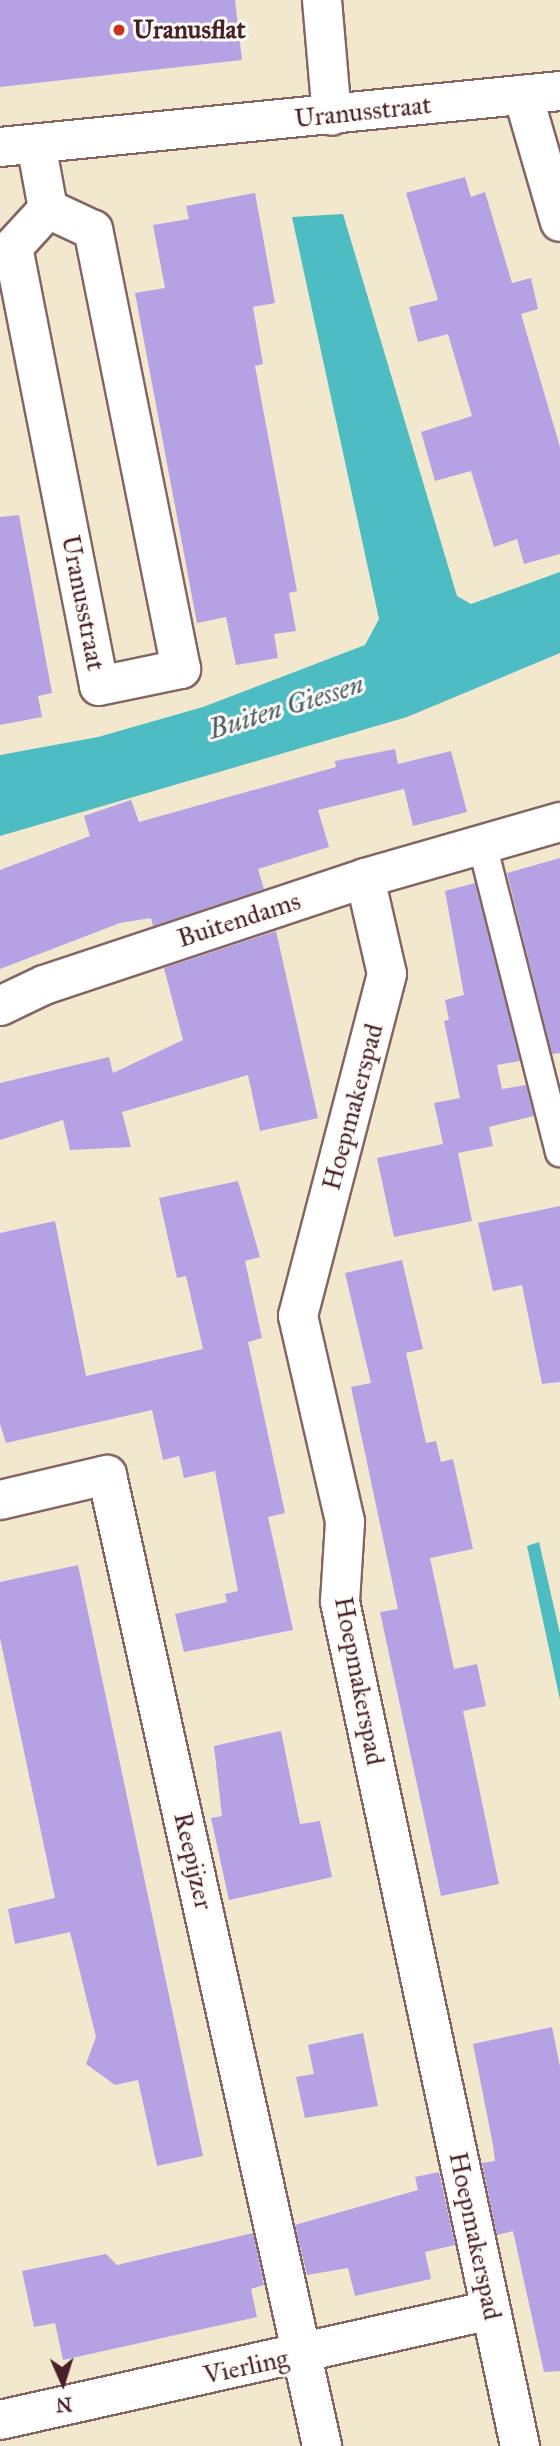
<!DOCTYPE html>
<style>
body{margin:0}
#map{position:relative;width:560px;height:2446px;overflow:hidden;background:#f1e8ce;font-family:"IM FELL Great Primer",serif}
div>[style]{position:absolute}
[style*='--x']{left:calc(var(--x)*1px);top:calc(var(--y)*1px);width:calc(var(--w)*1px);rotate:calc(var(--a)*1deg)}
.water>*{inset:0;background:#4dbcc3}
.building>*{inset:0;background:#b5a2e5}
.roads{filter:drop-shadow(2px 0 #846564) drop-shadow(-2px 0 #846564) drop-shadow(0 2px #846564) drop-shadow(0 -2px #846564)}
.service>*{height:28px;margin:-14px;padding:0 14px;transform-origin:14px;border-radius:14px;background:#fff}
.minor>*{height:38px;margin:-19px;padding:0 19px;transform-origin:19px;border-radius:19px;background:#fff}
.tertiary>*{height:38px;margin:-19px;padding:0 19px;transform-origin:19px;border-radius:19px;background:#fff}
.dots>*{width:19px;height:19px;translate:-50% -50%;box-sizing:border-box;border:4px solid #fdfcf7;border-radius:50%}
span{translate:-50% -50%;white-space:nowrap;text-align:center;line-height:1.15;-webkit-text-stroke:6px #fdfcf7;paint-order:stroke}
.poi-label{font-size:26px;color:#4a1f2b;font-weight:700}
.left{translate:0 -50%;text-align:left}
.street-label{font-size:26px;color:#4a1f2b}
.water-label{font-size:28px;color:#4b5e68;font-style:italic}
.north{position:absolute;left:28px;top:2348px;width:70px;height:70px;-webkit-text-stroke:5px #fdfcf7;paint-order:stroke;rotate:177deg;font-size:19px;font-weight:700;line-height:28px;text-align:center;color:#4a1f2b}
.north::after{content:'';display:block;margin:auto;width:24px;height:32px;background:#4a1f2b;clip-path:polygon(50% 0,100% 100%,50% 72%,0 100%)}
</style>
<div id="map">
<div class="water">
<i style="clip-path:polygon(343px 214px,457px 596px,471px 604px,560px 572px,560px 653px,407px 717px,0 836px,0 755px,98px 737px,203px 707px,365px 645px,379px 619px,292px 217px)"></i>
<i style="clip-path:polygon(539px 1542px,560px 1634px,560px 1700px,527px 1546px)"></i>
</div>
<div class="building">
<i style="clip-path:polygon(0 0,235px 0,242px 60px,0 87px)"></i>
<i style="clip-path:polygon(465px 177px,471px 197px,485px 192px,512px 283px,531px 278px,538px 309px,521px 314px,560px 447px,560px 554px,524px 564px,517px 539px,494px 547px,471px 471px,435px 481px,421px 432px,472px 416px,448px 334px,418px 342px,409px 307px,438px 300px,406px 193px)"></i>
<i style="clip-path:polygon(255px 193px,275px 303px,253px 307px,263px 364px,255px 366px,297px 591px,289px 593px,296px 631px,274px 634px,278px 658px,236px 665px,226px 617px,197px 623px,135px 293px,165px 288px,153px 225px,189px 219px,186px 206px)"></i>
<i style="clip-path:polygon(19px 515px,52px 693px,38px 696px,42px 717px,0 725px,0 517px)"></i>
<i style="clip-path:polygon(395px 749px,398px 764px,451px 751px,467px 812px,413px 826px,404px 789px,318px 810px,329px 847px,258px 869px,264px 889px,153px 926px,151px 918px,120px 923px,0 969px,0 870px,90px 836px,84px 816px,131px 800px,139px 822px,336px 767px,335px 761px)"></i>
<i style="clip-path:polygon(560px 858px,560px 1053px,552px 1054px,507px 873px)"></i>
<i style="clip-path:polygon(475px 883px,520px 1061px,497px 1065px,502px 1089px,526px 1085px,534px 1116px,489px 1127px,493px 1146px,458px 1153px,472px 1221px,394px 1237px,377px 1158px,443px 1144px,434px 1103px,460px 1098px,444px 1021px,449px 1020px,445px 1000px,464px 995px,445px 891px)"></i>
<i style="clip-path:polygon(276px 931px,318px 1118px,260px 1131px,248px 1075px,122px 1112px,131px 1147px,70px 1150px,63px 1120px,0 1140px,0 1083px,109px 1057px,113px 1073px,183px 1040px,164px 968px)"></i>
<i style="clip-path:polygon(238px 1181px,260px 1257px,245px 1261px,262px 1338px,248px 1342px,285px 1513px,268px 1517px,293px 1630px,184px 1652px,175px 1614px,227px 1602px,225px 1594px,238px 1591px,215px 1471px,184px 1478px,179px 1456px,163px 1460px,152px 1410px,6px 1443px,0 1424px,0 1233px,55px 1221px,86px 1376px,203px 1349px,186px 1276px,177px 1278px,159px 1198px)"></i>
<i style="clip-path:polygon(560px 1206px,560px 1382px,542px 1384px,522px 1285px,493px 1291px,478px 1223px)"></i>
<i style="clip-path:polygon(402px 1260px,423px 1349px,406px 1353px,426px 1443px,436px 1441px,441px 1462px,453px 1459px,473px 1549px,430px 1558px,454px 1669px,477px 1664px,486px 1706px,463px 1711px,499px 1884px,441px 1896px,380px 1612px,398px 1609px,351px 1387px,371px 1383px,345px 1273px)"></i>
<i style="clip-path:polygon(78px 1565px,203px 2156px,157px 2166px,138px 2080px,115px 2085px,86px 2064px,96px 2037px,70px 1932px,15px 1944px,8px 1909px,55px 1898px,0 1638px,0 1582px)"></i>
<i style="clip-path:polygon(281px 1731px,300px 1824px,320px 1821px,332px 1877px,229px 1900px,211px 1818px,222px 1816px,214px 1746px)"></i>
<i style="clip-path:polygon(552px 2027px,560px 2067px,560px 2371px,544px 2372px,513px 2231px,497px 2235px,482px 2163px,495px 2161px,493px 2145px,473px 2044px)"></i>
<i style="clip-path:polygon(363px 2033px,378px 2106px,305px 2118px,296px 2077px,314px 2074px,308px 2045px)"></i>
<i style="clip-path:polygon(439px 2172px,455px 2245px,425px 2252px,431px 2279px,355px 2296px,348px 2268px,307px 2275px,295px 2225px,418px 2190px,415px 2177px)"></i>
<i style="clip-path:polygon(253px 2233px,264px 2285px,251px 2289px,257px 2317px,63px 2360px,55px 2323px,34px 2327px,22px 2271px,106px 2254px,117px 2265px)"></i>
</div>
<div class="roads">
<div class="service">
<i style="--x:482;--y:844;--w:318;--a:75.8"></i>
</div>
<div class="minor">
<i style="--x:322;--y:0;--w:116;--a:85.1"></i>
<i style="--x:523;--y:95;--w:132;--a:73.8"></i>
<i style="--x:36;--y:144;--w:66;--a:79.5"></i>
<i style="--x:48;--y:209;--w:52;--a:132.6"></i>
<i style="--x:13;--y:247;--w:447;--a:78.9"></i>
<i style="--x:99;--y:686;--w:84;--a:-11.7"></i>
<i style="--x:181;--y:669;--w:448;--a:-101.3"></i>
<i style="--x:93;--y:230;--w:50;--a:-155"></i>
<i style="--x:0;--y:147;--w:563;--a:-5.71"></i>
<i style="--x:365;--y:878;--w:98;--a:77.1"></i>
<i style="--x:387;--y:974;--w:353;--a:104.6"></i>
<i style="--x:298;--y:1316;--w:211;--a:77.1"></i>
<i style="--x:345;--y:1522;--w:80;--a:93.6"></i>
<i style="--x:340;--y:1602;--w:863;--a:77.96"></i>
<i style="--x:0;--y:1500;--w:110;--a:-13.2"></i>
<i style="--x:107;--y:1475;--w:995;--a:77.51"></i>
<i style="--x:0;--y:2420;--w:503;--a:-12.63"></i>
</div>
<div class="tertiary">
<i style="--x:0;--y:1006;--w:49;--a:-25.5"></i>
<i style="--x:44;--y:985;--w:338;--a:-18.4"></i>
<i style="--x:365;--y:878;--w:203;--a:-16"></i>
</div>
</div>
<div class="dots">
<i style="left:119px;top:30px;background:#c8321e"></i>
</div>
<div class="poi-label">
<span class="left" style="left:133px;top:30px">Uranusflat</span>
</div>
<div class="street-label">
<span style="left:363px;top:112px;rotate:-6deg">Uranusstraat</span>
<span style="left:83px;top:603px;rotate:79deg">Uranusstraat</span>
<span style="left:239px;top:920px;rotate:-18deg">Buitendams</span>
<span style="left:353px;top:1107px;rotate:-75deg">Hoepmakerspad</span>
<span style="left:359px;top:1681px;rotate:79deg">Hoepmakerspad</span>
<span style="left:193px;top:1861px;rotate:77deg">Reepijzer</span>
<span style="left:475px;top:2236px;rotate:78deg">Hoepmakerspad</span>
<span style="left:246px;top:2367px;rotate:-12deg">Vierling</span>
</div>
<div class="water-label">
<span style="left:286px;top:707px;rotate:-17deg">Buiten Giessen</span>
</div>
<div class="north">N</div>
</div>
